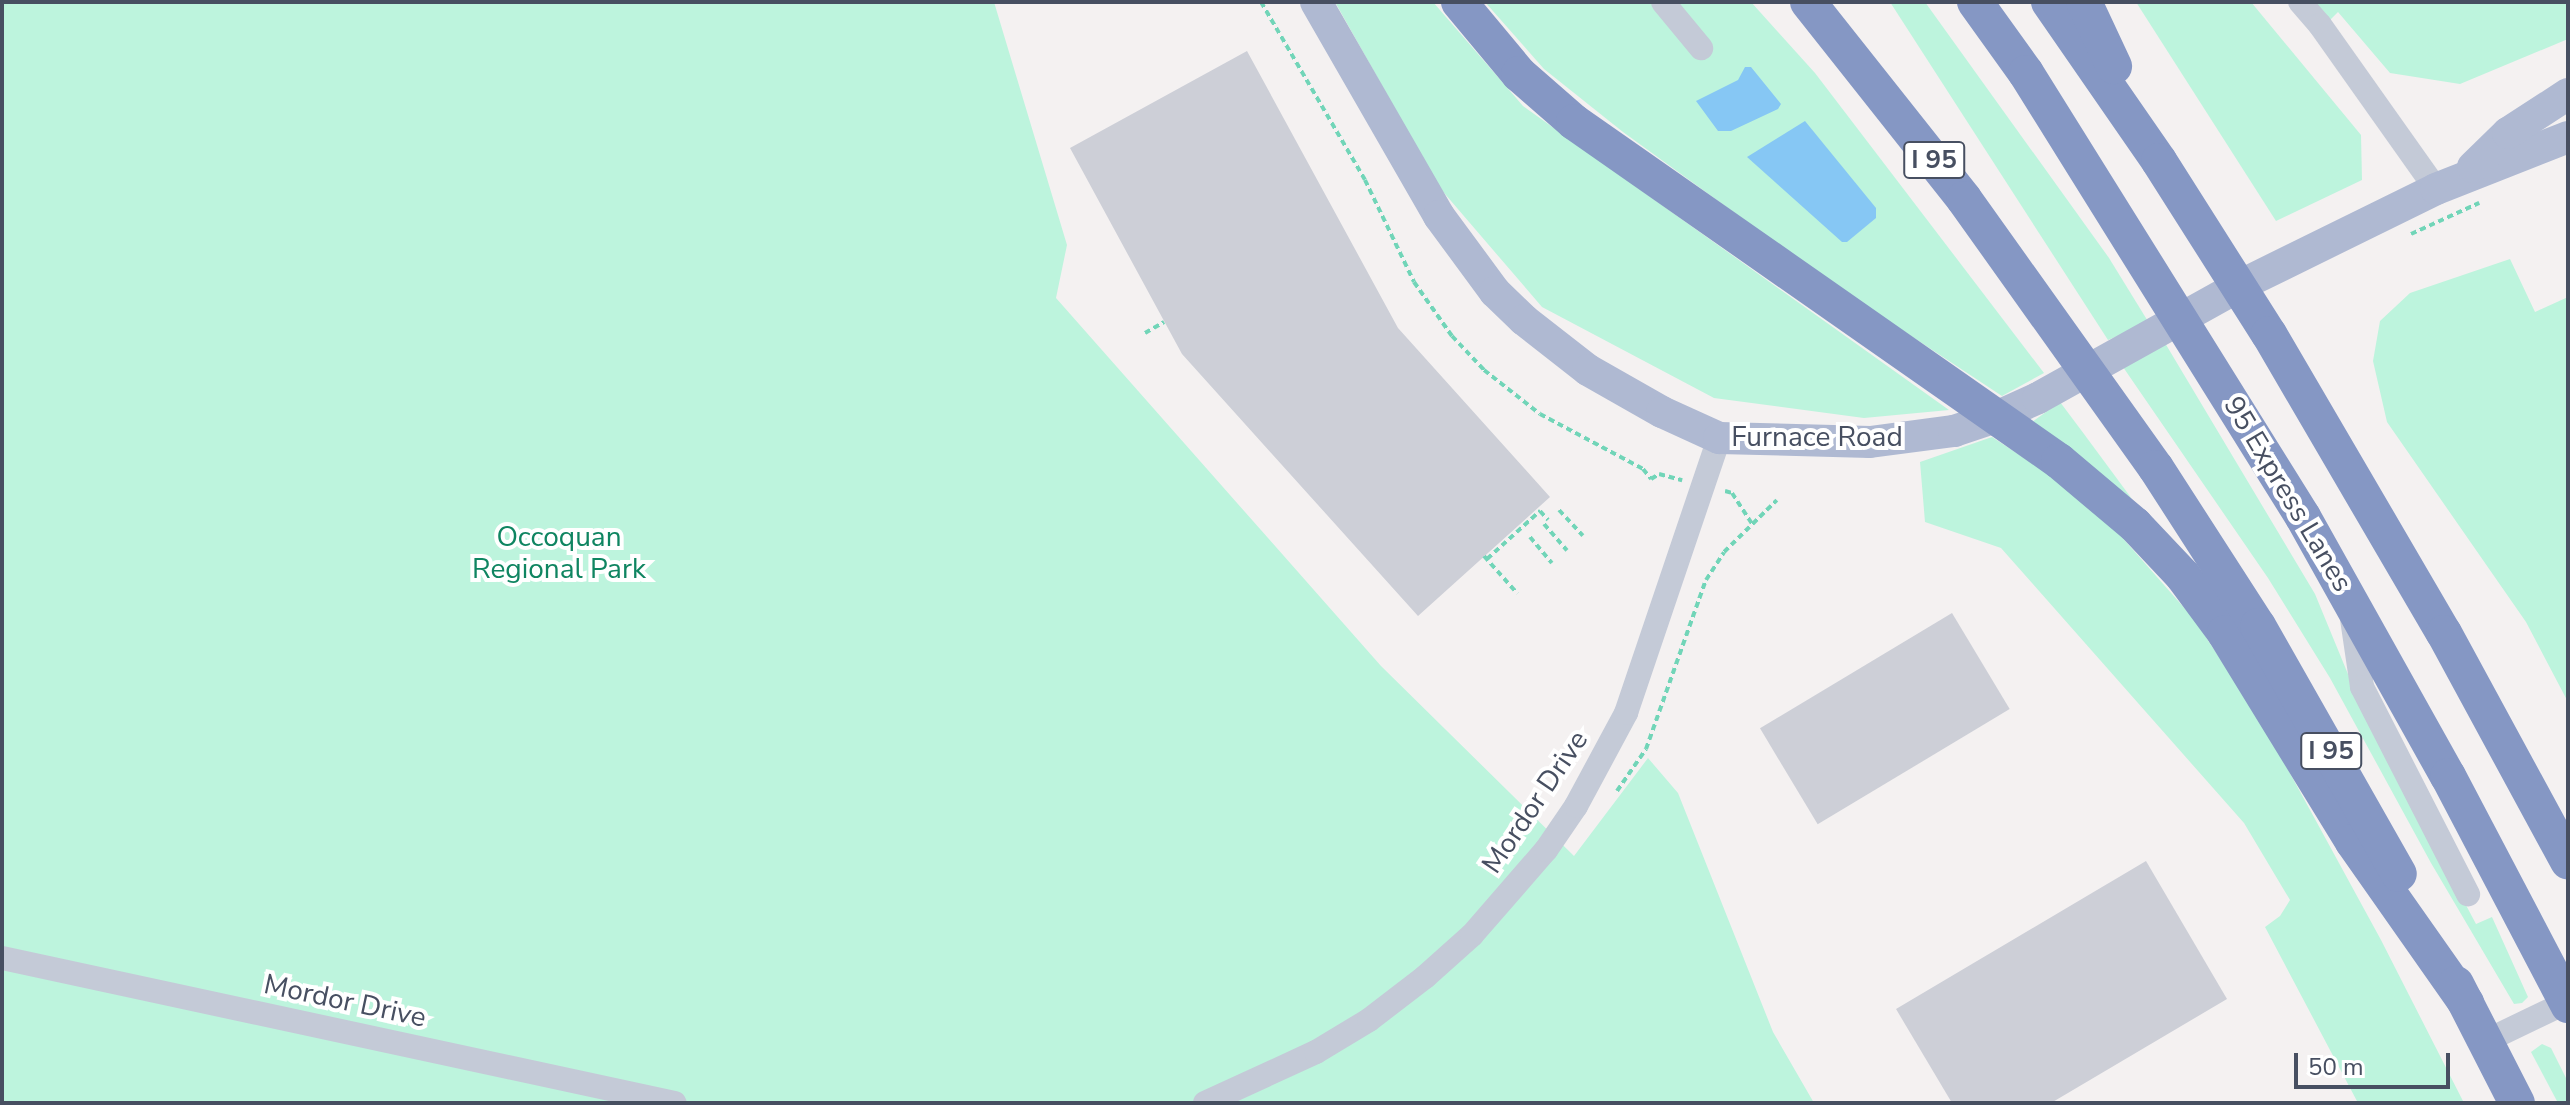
<!DOCTYPE html>
<style>
body{margin:0}
#map{position:relative;width:2570px;height:1105px;overflow:hidden;background:#f4f1f1;font-family:"Nunito Sans",sans-serif}
div>[style]{position:absolute}
[style*='--x']{left:calc(var(--x)*1px);top:calc(var(--y)*1px);width:calc(var(--w)*1px);rotate:calc(var(--a)*1deg)}
.green>*{inset:0;background:#bdf4dd}
.water>*{inset:0;background:#86c7f4}
.building>*{inset:0;background:#cdcfd7;transform-origin:0 0}
.path>*{height:4px;margin-top:-2px;transform-origin:0;background:repeating-linear-gradient(90deg,#71d5b8 0 6px,transparent 0 10px)}
.minor>*{height:24px;margin:-12px;padding:0 12px;transform-origin:12px;border-radius:12px;background:#c4cad7}
.major>*{height:32px;margin:-16px;padding:0 16px;transform-origin:16px;border-radius:16px;background:#afb9d2}
.highway>*{height:36px;margin:-18px;padding:0 18px;transform-origin:18px;border-radius:18px;background:#8597c4}
span{translate:-50% -50%;white-space:nowrap;text-align:center;line-height:1.15;-webkit-text-stroke:8px #fff;paint-order:stroke}
.shield-label span{padding:2px 6px;background:#fff;border:2px solid;border-radius:6px;-webkit-text-stroke-width:0}
.shield-label{font-size:26px;color:#474f61;font-weight:700}
.street-label{font-size:28px;color:#474f61}
.park-label{font-size:28px;color:#0f8561}
.frame{position:absolute;inset:0;border:4px solid #474f61;pointer-events:none}
.scale{position:absolute;left:2294px;top:1053px;width:156px;height:36px;box-sizing:border-box;border:4px solid #474f61;border-top:0;padding-left:10px;font-size:24px;line-height:28px;white-space:nowrap;color:#474f61;-webkit-text-stroke:6px #fff;paint-order:stroke}
</style>
<div id="map">
<div class="green">
<i style="clip-path:polygon(2px 2px,994px 2px,1067px 245px,1056px 298px,1381px 666px,1574px 856px,1648px 758px,1678px 793px,1773px 1032px,1814px 1103px,2px 1103px)"></i>
<i style="clip-path:polygon(1335px 2px,1433px 2px,1523px 106px,1949px 410px,1864px 418px,1714px 398px,1542px 307px,1439px 187px)"></i>
<i style="clip-path:polygon(1485px 2px,1751px 2px,1815px 73px,2044px 373px,2002px 396px,1837px 287px,1623px 132px,1544px 69px)"></i>
<i style="clip-path:polygon(1890px 2px,1925px 2px,2109px 258px,2149px 323px,2108px 340px)"></i>
<i style="clip-path:polygon(2136px 2px,2251px 2px,2361px 135px,2362px 180px,2276px 221px)"></i>
<i style="clip-path:polygon(2310px 2px,2568px 2px,2568px 39px,2460px 84px,2390px 73px,2338px 12px,2328px 22px)"></i>
<i style="clip-path:polygon(2510px 259px,2535px 312px,2568px 297px,2568px 702px,2526px 622px,2387px 422px,2373px 361px,2380px 321px,2410px 293px)"></i>
<i style="clip-path:polygon(2165px 343px,2315px 594px,2364px 713px,2476px 924px,2492px 917px,2528px 997px,2522px 1003px,2514px 1004px,2431px 863px,2330px 678px,2268px 578px,2123px 367px)"></i>
<i style="clip-path:polygon(2060px 402px,2084px 434px,2132px 499px,2032px 422px)"></i>
<i style="clip-path:polygon(1992px 437px,2062px 483px,2105px 518px,2194px 619px,2263px 724px,2381px 940px,2464px 1103px,2358px 1103px,2265px 927px,2280px 916px,2290px 900px,2244px 823px,2001px 548px,1925px 522px,1920px 462px)"></i>
<i style="clip-path:polygon(2542px 1044px,2551px 1048px,2568px 1082px,2568px 1103px,2558px 1103px,2531px 1052px)"></i>
</div>
<div class="water">
<i style="clip-path:polygon(1745px 67px,1751px 67px,1781px 104px,1778px 109px,1731px 131px,1718px 131px,1696px 101px,1738px 80px)"></i>
<i style="clip-path:polygon(1805px 121px,1876px 208px,1876px 218px,1847px 242px,1842px 242px,1747px 157px)"></i>
</div>
<div class="building">
<i style="clip-path:polygon(1247px 51px,1398px 328px,1550px 497px,1418px 616px,1182px 354px,1070px 148px)"></i>
<i style="left:1952px;top:613px;width:112px;height:224px;rotate:59deg"></i>
<i style="clip-path:polygon(2146px 861px,2227px 999px,2051px 1103px,1952px 1103px,1896px 1009px)"></i>
</div>
<div class="path">
<i style="--x:1261;--y:2;--w:206;--a:59.7"></i>
<i style="--x:1365;--y:180;--w:113;--a:64.3"></i>
<i style="--x:1414;--y:282;--w:66;--a:54.9"></i>
<i style="--x:1452;--y:336;--w:47;--a:46.7"></i>
<i style="--x:1484;--y:370;--w:71;--a:38.2"></i>
<i style="--x:1540;--y:414;--w:117;--a:28.1"></i>
<i style="--x:1643;--y:469;--w:13;--a:51"></i>
<i style="--x:1651;--y:479;--w:9;--a:-32"></i>
<i style="--x:1659;--y:474;--w:24;--a:15"></i>
<i style="--x:2411;--y:234;--w:75;--a:-24.5"></i>
<i style="--x:1145;--y:333;--w:22;--a:-30"></i>
<i style="--x:1725;--y:491;--w:7;--a:16"></i>
<i style="--x:1732;--y:493;--w:37;--a:57"></i>
<i style="--x:1559;--y:510;--w:35;--a:47"></i>
<i style="--x:1544;--y:524;--w:35;--a:49"></i>
<i style="--x:1530;--y:537;--w:34;--a:50"></i>
<i style="--x:1484;--y:556;--w:50;--a:48.3"></i>
<i style="--x:1487;--y:559;--w:72;--a:-42.2"></i>
<i style="--x:1540;--y:511;--w:12;--a:48"></i>
<i style="--x:1617;--y:791;--w:51;--a:-55.4"></i>
<i style="--x:1646;--y:749;--w:179;--a:-70.5"></i>
<i style="--x:1706;--y:580;--w:33;--a:-57"></i>
<i style="--x:1724;--y:552;--w:74;--a:-44.5"></i>
</div>
<div class="minor">
<i style="--x:1663;--y:2;--w:60;--a:50.4"></i>
<i style="--x:2300;--y:2;--w:30;--a:49"></i>
<i style="--x:2320;--y:25;--w:201;--a:54.7"></i>
<i style="--x:2352;--y:619;--w:69;--a:81.6"></i>
<i style="--x:2362;--y:687;--w:233;--a:62.9"></i>
<i style="--x:2;--y:958;--w:688;--a:12.16"></i>
<i style="--x:2486;--y:1041;--w:90;--a:-25.7"></i>
<i style="--x:1205;--y:1103;--w:122;--a:-24.7"></i>
<i style="--x:1316;--y:1052;--w:62;--a:-31.1"></i>
<i style="--x:1369;--y:1020;--w:71;--a:-37.5"></i>
<i style="--x:1425;--y:977;--w:63;--a:-41.8"></i>
<i style="--x:1472;--y:935;--w:113;--a:-49"></i>
<i style="--x:1546;--y:850;--w:53;--a:-55.7"></i>
<i style="--x:1576;--y:806;--w:106;--a:-61.7"></i>
<i style="--x:1626;--y:713;--w:290;--a:-71.3"></i>
</div>
<div class="major">
<i style="--x:1316;--y:2;--w:247;--a:60.1"></i>
<i style="--x:1439;--y:216;--w:94;--a:53.6"></i>
<i style="--x:1495;--y:292;--w:40;--a:44"></i>
<i style="--x:1524;--y:320;--w:81;--a:38"></i>
<i style="--x:1588;--y:370;--w:85;--a:29.6"></i>
<i style="--x:1662;--y:412;--w:63;--a:24.5"></i>
<i style="--x:1719;--y:438;--w:151;--a:1.5"></i>
<i style="--x:1870;--y:442;--w:85;--a:-7.5"></i>
<i style="--x:1954;--y:431;--w:44;--a:-18.4"></i>
<i style="--x:1996;--y:417;--w:46;--a:-24.3"></i>
<i style="--x:2038;--y:398;--w:235;--a:-29.1"></i>
<i style="--x:2243;--y:284;--w:215;--a:-26.2"></i>
<i style="--x:2436;--y:189;--w:142;--a:-21.5"></i>
<i style="--x:2473;--y:167;--w:49;--a:-44.2"></i>
<i style="--x:2508;--y:133;--w:72;--a:-33"></i>
</div>
<div class="highway">
<i style="--x:1459;--y:2;--w:94;--a:50.2"></i>
<i style="--x:1519;--y:74;--w:73;--a:41.1"></i>
<i style="--x:1574;--y:122;--w:592;--a:34.95"></i>
<i style="--x:2059;--y:461;--w:99;--a:40.1"></i>
<i style="--x:2135;--y:525;--w:70;--a:46.7"></i>
<i style="--x:2183;--y:576;--w:71;--a:53.6"></i>
<i style="--x:2225;--y:633;--w:245;--a:58.5"></i>
<i style="--x:2353;--y:842;--w:197;--a:54.9"></i>
<i style="--x:1808;--y:2;--w:251;--a:51.6"></i>
<i style="--x:1964;--y:199;--w:330;--a:54.5"></i>
<i style="--x:2156;--y:468;--w:188;--a:57.2"></i>
<i style="--x:2258;--y:626;--w:285;--a:60.4"></i>
<i style="--x:1975;--y:2;--w:87;--a:54.3"></i>
<i style="--x:2026;--y:73;--w:523;--a:58.04"></i>
<i style="--x:2303;--y:517;--w:297;--a:60.8"></i>
<i style="--x:2448;--y:776;--w:259;--a:62.3"></i>
<i style="--x:2049;--y:2;--w:193;--a:55.3"></i>
<i style="--x:2159;--y:161;--w:205;--a:57.6"></i>
<i style="--x:2269;--y:334;--w:346;--a:59.7"></i>
<i style="--x:2444;--y:633;--w:260;--a:61.5"></i>
<i style="--x:2084;--y:2;--w:71;--a:64.9"></i>
<i style="--x:2456;--y:984;--w:134;--a:62.9"></i>
</div>
<div class="shield-label">
<span style="left:1934px;top:160px">I 95</span>
<span style="left:2331px;top:751px">I 95</span>
</div>
<div class="street-label">
<span style="left:1817px;top:437px">Furnace Road</span>
<span style="left:2288px;top:494px;rotate:59deg">95 Express Lanes</span>
<span style="left:1535px;top:802px;rotate:-56deg">Mordor Drive</span>
<span style="left:345px;top:1001px;rotate:12deg">Mordor Drive</span>
</div>
<div class="park-label">
<span style="left:559px;top:553px">Occoquan<br>Regional Park</span>
</div>
<div class="frame"></div>
<div class="scale">50 m</div>
</div>
